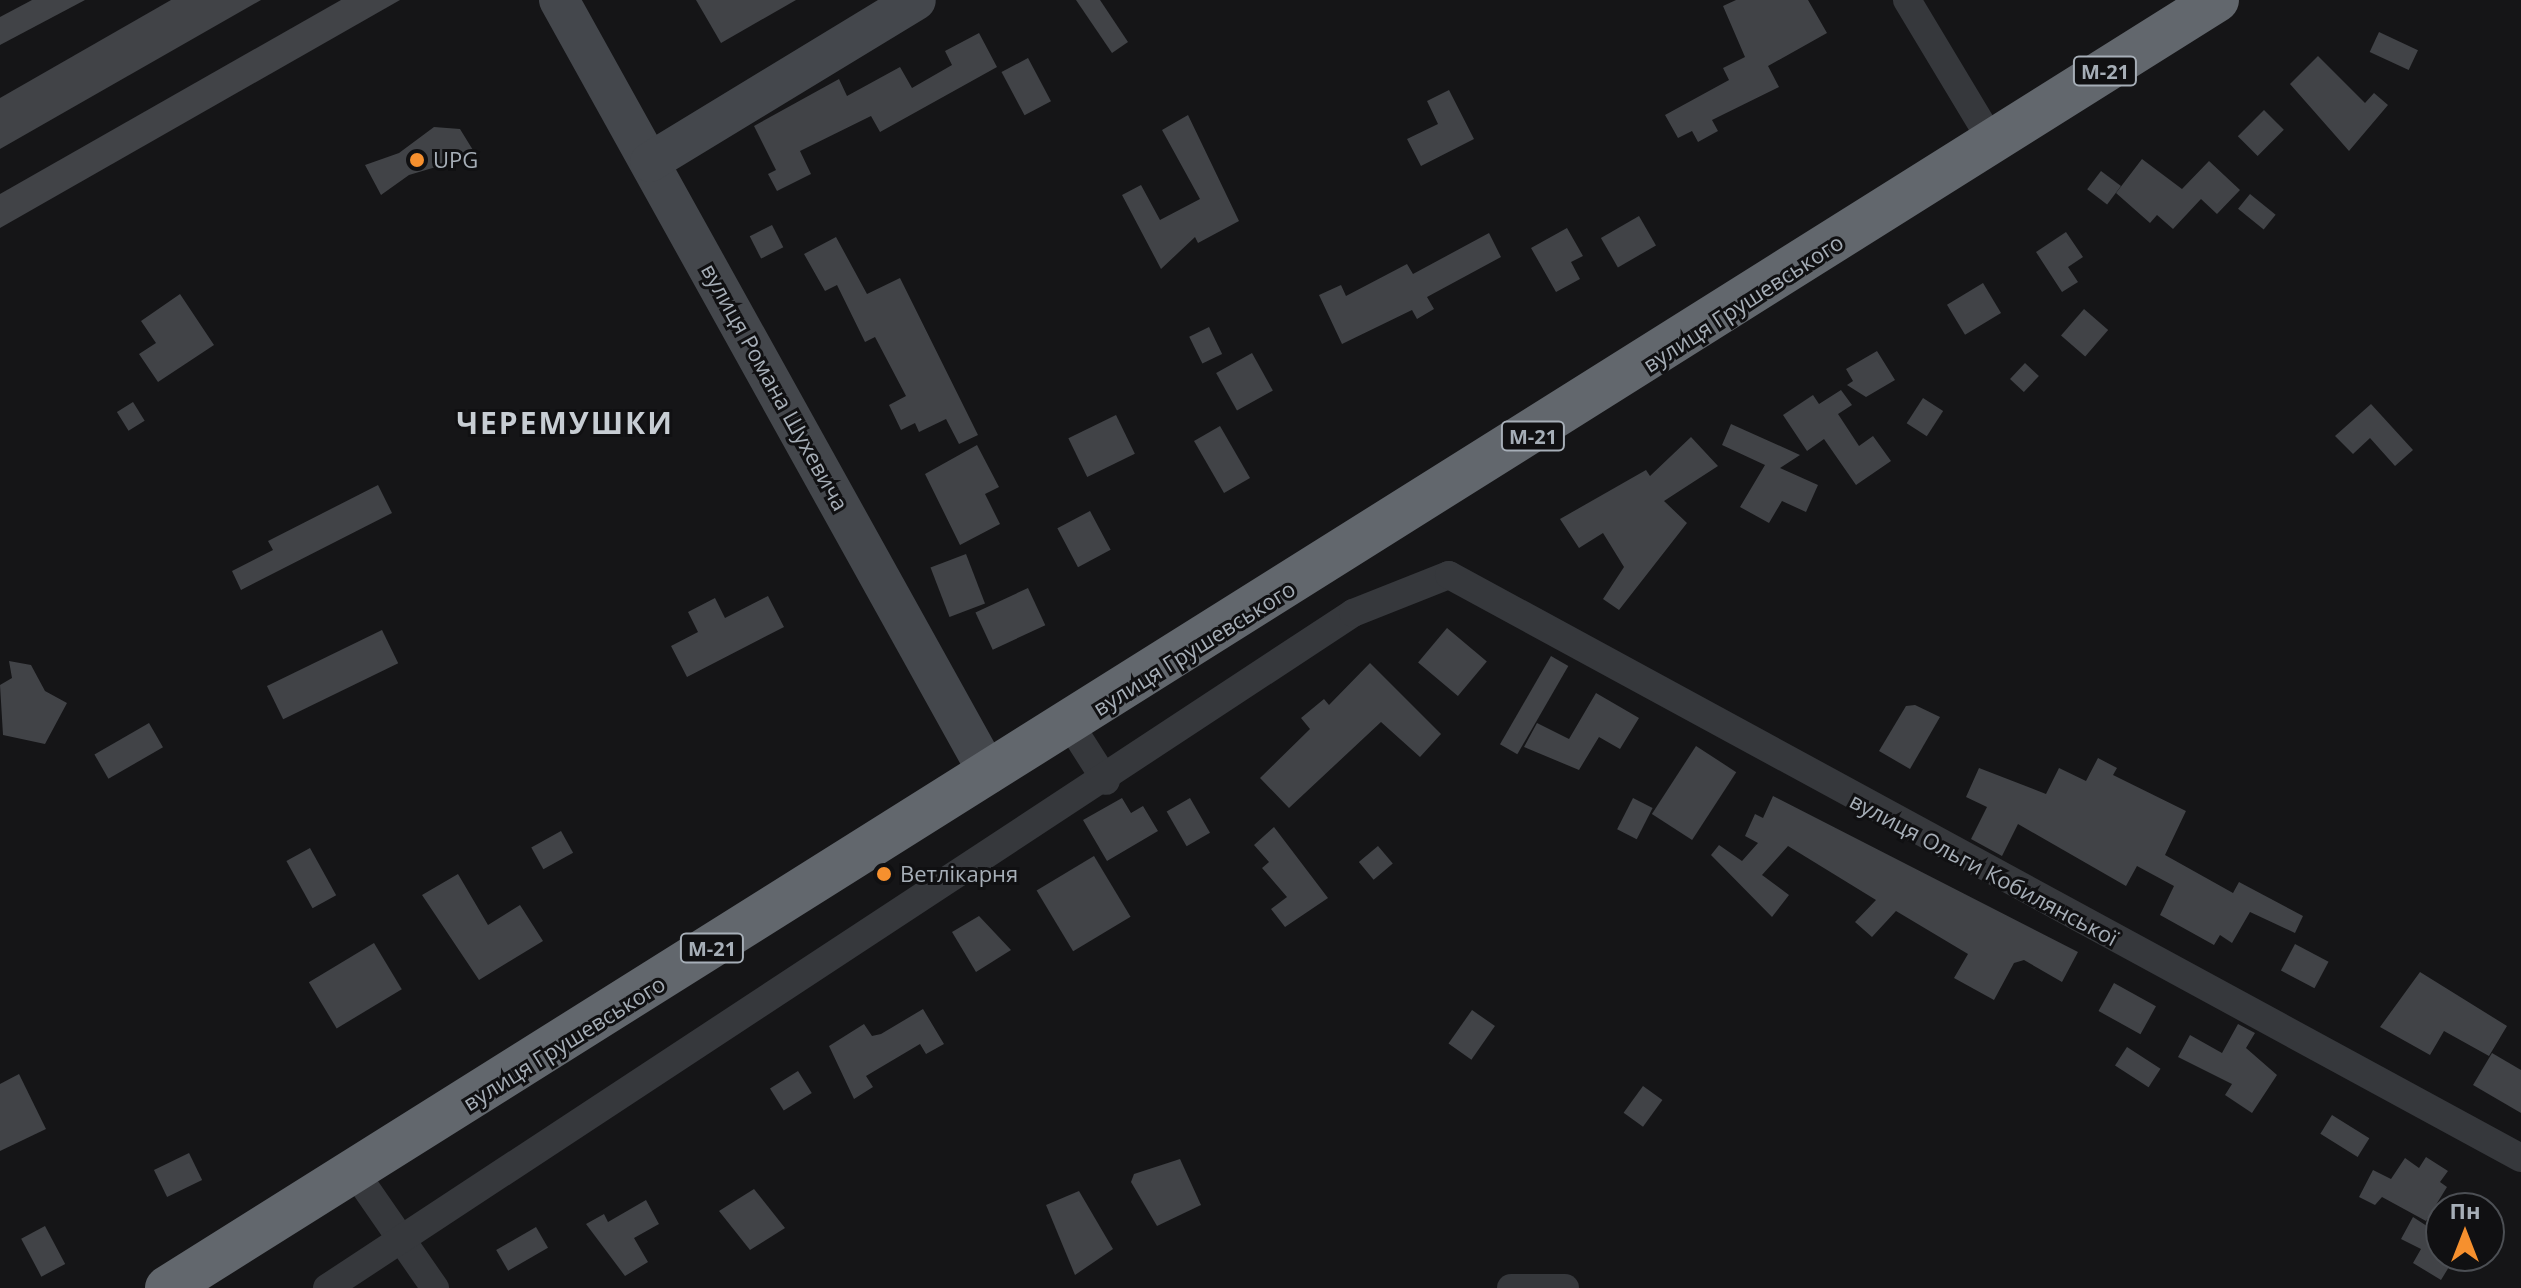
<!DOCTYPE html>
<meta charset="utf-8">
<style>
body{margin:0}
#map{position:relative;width:2521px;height:1288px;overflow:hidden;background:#151517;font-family:"Open Sans",sans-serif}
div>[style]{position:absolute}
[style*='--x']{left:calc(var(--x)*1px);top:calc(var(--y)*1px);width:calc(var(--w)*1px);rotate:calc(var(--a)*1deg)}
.building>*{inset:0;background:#414347;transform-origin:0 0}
.street>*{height:28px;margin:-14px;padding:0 14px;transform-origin:14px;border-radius:14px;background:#36383c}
.secondary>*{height:40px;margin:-20px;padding:0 20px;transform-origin:20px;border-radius:20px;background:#44474c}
.highway>*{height:44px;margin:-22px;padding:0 22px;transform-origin:22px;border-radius:22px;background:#62676d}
.dots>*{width:22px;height:22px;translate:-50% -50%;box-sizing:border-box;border:4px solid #101012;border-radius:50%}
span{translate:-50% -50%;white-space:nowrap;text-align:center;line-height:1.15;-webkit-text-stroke:6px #101012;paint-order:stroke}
.shield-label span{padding:2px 6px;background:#101012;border:2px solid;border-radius:6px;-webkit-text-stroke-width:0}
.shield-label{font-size:20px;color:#a6aeb7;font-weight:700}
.poi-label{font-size:22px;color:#a6aeb7}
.left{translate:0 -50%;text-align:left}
.street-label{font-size:22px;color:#a6aeb7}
.district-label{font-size:30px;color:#c7cdd3;font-weight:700;letter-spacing:2px}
.north{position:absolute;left:2425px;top:1192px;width:80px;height:80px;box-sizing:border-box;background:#101012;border:2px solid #4c4f54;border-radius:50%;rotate:0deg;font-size:22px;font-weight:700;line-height:32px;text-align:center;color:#a6aeb7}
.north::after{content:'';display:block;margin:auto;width:28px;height:36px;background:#f6902e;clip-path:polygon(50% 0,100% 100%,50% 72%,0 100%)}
</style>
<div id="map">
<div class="building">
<i style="clip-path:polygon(32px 0,85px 0,0 45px,0 17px)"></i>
<i style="clip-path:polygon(171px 0,261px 0,0 149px,0 98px)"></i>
<i style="clip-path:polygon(341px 0,400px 0,0 228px,0 194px)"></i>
<i style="clip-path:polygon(696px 0,796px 0,721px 43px)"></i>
<i style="clip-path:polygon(1076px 0,1100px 0,1128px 42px,1112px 53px)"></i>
<i style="clip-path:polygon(1736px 0,1808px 0,1827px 33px,1768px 66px,1779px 87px,1712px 120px,1718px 131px,1698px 142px,1692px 131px,1678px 138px,1665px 115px,1729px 80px,1723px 68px,1745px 57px,1723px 6px)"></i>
<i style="left:2379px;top:32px;width:43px;height:22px;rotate:25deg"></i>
<i style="clip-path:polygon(979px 33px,997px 67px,880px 132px,871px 116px,800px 151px,811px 174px,777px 191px,768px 174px,776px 170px,754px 126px,839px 79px,847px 96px,900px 67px,912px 88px,952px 65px,945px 51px)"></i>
<i style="clip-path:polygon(2318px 56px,2365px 103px,2374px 93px,2388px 105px,2349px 151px,2290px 84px)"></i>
<i style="left:1028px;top:58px;width:49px;height:30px;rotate:62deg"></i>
<i style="clip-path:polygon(1449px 90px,1474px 139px,1421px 166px,1407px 139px,1438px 124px,1427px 101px)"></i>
<i style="left:2264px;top:110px;width:28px;height:37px;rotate:45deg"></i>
<i style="clip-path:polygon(1188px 115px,1239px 221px,1198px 243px,1195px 237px,1161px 269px,1122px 195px,1141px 185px,1160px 220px,1200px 199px,1162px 130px)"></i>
<i style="clip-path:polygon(434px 127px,460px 129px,476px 155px,409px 175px,381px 195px,365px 165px,399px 153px)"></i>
<i style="clip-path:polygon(2142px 159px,2182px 189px,2209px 161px,2240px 190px,2217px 214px,2201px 199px,2173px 229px,2157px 215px,2150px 223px,2116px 193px)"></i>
<i style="left:2101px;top:171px;width:25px;height:23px;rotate:37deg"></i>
<i style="left:2250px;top:194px;width:33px;height:19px;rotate:39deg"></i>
<i style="left:1639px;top:216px;width:34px;height:44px;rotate:60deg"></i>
<i style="left:772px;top:225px;width:25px;height:25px;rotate:63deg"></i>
<i style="clip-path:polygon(1567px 228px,1583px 256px,1571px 262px,1580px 279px,1556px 292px,1531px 248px)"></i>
<i style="clip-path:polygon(2066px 232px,2083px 257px,2068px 267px,2078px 282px,2062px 292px,2036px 252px)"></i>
<i style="clip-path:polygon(1489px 233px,1501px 257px,1427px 297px,1434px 309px,1417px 319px,1412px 310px,1342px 344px,1319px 295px,1341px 285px,1346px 296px,1407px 264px,1413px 274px)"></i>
<i style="clip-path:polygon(836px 237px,867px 294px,900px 278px,978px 435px,959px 444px,946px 419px,919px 432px,915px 423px,901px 430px,889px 405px,906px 396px,875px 337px,865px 342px,837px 285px,825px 291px,804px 254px)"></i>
<i style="left:1983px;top:283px;width:35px;height:42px;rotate:59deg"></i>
<i style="clip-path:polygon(180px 294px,214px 345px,158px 382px,139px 354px,156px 343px,141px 321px)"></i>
<i style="left:2084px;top:309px;width:32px;height:35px;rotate:41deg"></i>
<i style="left:1209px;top:327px;width:30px;height:22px;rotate:64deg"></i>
<i style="clip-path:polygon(1877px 351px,1895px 380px,1866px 397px,1847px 385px,1853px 381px,1846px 369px)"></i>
<i style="left:1252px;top:353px;width:43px;height:41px;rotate:61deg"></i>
<i style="left:2025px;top:363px;width:19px;height:22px;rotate:43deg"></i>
<i style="clip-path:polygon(1841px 390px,1852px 405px,1838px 414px,1859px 446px,1873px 436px,1891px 461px,1856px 485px,1824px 439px,1807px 451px,1783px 415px,1813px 395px,1819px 404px)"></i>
<i style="left:1923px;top:398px;width:24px;height:30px;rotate:33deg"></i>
<i style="left:133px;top:402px;width:22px;height:19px;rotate:58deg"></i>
<i style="clip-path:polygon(2371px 404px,2413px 450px,2395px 466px,2370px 438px,2353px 454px,2335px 436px)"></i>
<i style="left:1116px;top:415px;width:43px;height:53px;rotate:64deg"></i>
<i style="clip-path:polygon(1731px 424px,1800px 455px,1780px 468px,1818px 485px,1806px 512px,1782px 501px,1769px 523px,1740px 507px,1765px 465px,1722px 445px)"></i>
<i style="left:1220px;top:426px;width:60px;height:30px;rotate:60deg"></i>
<i style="clip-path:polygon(1691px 437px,1718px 466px,1664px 501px,1687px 523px,1619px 610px,1603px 599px,1624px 567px,1603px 533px,1579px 548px,1560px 519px,1646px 470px,1650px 476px)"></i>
<i style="clip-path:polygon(977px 445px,999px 487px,985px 494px,1000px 524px,960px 545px,925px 474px)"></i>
<i style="clip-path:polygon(378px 485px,392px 513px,241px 590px,232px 571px,273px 550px,268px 541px)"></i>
<i style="left:1090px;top:511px;width:44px;height:37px;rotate:62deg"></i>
<i style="left:966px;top:554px;width:53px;height:38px;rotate:69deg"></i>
<i style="left:1028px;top:588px;width:41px;height:58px;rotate:65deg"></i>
<i style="clip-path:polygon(768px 596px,784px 627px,687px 677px,671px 646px,698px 632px,688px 612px,715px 598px,725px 618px)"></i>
<i style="left:1447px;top:628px;width:52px;height:45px;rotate:40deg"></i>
<i style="left:382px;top:630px;width:37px;height:128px;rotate:64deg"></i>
<i style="left:1551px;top:656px;width:20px;height:102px;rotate:30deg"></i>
<i style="clip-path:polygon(9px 661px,31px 665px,45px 691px,67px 703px,45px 744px,3px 735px,0 685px,12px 678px)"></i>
<i style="clip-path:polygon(1370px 663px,1441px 734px,1420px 757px,1381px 722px,1289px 808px,1260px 778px,1310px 729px,1301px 718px,1324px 699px,1329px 705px)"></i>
<i style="clip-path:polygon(1596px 693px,1639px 718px,1620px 749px,1599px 737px,1579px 770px,1524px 747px,1537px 723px,1569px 739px)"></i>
<i style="clip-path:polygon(1915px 705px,1940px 717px,1910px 769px,1879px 751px,1906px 706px)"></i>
<i style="left:149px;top:723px;width:28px;height:63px;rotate:60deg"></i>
<i style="left:1696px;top:746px;width:48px;height:81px;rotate:33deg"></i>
<i style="clip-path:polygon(2098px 758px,2117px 768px,2113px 775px,2186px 811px,2165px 855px,2233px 893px,2239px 882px,2303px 916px,2295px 933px,2250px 912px,2232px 943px,2220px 935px,2214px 945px,2160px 915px,2174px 886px,2137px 866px,2126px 886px,2018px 824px,2002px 856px,1971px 839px,1987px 807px,1966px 797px,1979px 768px,2046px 794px,2059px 768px,2086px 781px)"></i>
<i style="clip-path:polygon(1773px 796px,2078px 952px,2062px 982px,2024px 960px,2014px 963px,1994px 1000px,1954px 978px,1968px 954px,1896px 911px,1872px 937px,1855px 922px,1876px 900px,1788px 846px,1762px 875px,1789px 895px,1772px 917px,1711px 855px,1719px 845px,1742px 861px,1758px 843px,1745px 836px,1755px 814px,1763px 818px)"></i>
<i style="clip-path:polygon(1122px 798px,1131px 813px,1143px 806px,1158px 831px,1107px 861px,1083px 820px)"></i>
<i style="left:1190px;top:798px;width:40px;height:27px;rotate:60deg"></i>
<i style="left:1633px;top:798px;width:22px;height:35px;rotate:27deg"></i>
<i style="clip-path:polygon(1274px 827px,1328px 898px,1285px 927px,1271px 909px,1287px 897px,1262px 868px,1269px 862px,1254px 845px)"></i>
<i style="left:561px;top:831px;width:25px;height:34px;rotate:61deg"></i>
<i style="left:1378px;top:846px;width:23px;height:25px;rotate:50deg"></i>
<i style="left:310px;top:848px;width:54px;height:27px;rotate:61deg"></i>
<i style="left:1094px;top:856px;width:71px;height:67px;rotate:59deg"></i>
<i style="clip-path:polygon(458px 874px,488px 925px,520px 905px,543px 941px,479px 980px,422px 895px)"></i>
<i style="clip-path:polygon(979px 916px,1011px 950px,976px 972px,952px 932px)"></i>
<i style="left:374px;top:943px;width:54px;height:76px;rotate:59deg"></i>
<i style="left:2295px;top:944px;width:38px;height:30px;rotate:28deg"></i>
<i style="clip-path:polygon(2420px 972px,2507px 1026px,2489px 1056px,2444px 1031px,2430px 1055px,2380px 1027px)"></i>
<i style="left:2114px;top:983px;width:48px;height:32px;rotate:29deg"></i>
<i style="clip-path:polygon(923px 1009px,944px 1044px,926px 1054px,920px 1044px,866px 1076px,873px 1087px,854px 1099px,829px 1046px,864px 1024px,872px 1036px,881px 1034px)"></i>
<i style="left:1472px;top:1010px;width:28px;height:41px;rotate:35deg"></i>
<i style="clip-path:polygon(2238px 1024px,2255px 1033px,2246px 1048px,2277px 1075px,2252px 1113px,2225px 1095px,2232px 1084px,2178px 1057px,2190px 1035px,2222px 1053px)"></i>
<i style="left:2127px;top:1047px;width:40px;height:22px;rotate:33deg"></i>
<i style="clip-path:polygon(2492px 1053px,2521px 1070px,2521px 1113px,2473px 1085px)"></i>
<i style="left:798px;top:1071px;width:26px;height:33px;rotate:58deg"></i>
<i style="clip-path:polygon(19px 1074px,46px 1129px,0 1151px,0 1084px)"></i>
<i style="left:1643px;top:1086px;width:24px;height:33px;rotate:36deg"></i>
<i style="left:2332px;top:1115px;width:44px;height:22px;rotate:32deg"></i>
<i style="left:189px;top:1153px;width:30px;height:39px;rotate:64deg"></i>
<i style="clip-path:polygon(2426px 1157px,2448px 1171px,2440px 1182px,2447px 1187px,2426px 1221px,2382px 1197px,2375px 1205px,2359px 1197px,2373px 1170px,2391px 1179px,2405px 1158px,2419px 1168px)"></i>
<i style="clip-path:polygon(1180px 1159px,1201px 1205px,1157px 1226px,1131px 1182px,1134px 1174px)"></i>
<i style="clip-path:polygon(754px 1189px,785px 1228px,750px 1250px,719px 1211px)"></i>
<i style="clip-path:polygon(1079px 1191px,1113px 1249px,1075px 1275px,1046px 1205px)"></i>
<i style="clip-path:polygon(646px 1200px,659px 1224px,634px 1238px,648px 1262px,625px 1276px,586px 1224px,604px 1214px,608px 1222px)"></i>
<i style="clip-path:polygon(2413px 1217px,2433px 1230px,2441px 1217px,2441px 1256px,2452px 1262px,2441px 1280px,2413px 1263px,2421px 1249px,2401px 1239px)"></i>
<i style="left:45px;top:1226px;width:43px;height:27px;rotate:62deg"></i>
<i style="left:536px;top:1227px;width:24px;height:46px;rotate:60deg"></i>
</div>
<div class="street">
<i style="--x:1907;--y:0;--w:167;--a:59"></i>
<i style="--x:1071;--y:726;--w:65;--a:57.5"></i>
<i style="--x:356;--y:1174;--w:139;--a:55.3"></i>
<i style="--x:327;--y:1288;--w:1228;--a:-33.34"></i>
<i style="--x:1353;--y:613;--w:103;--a:-21.6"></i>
<i style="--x:1449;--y:575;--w:1220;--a:28.54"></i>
<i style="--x:1511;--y:1288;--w:54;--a:0"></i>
</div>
<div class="secondary">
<i style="--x:559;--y:0;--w:885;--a:60.95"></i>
<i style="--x:650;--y:162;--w:311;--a:-31.3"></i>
</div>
<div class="highway">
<i style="--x:167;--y:1288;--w:2421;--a:-32.14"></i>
</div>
<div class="dots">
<i style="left:417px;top:160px;background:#f6902e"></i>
<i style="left:884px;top:874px;background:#f6902e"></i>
</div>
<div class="shield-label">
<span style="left:2105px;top:71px">М-21</span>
<span style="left:1533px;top:436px">М-21</span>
<span style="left:712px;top:948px">М-21</span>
</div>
<div class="poi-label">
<span class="left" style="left:433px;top:160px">UPG</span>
<span class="left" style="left:900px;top:874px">Ветлікарня</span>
</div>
<div class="street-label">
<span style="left:1743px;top:303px;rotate:-33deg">вулиця Грушевського</span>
<span style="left:775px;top:387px;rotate:61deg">вулиця Романа Шухевича</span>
<span style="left:1194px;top:648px;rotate:-32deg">вулиця Грушевського</span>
<span style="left:1984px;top:869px;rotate:28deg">вулиця Ольги Кобилянської</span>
<span style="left:564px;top:1043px;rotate:-32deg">вулиця Грушевського</span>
</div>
<div class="district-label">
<span style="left:565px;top:423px">ЧЕРЕМУШКИ</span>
</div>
<div class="north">Пн</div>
</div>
